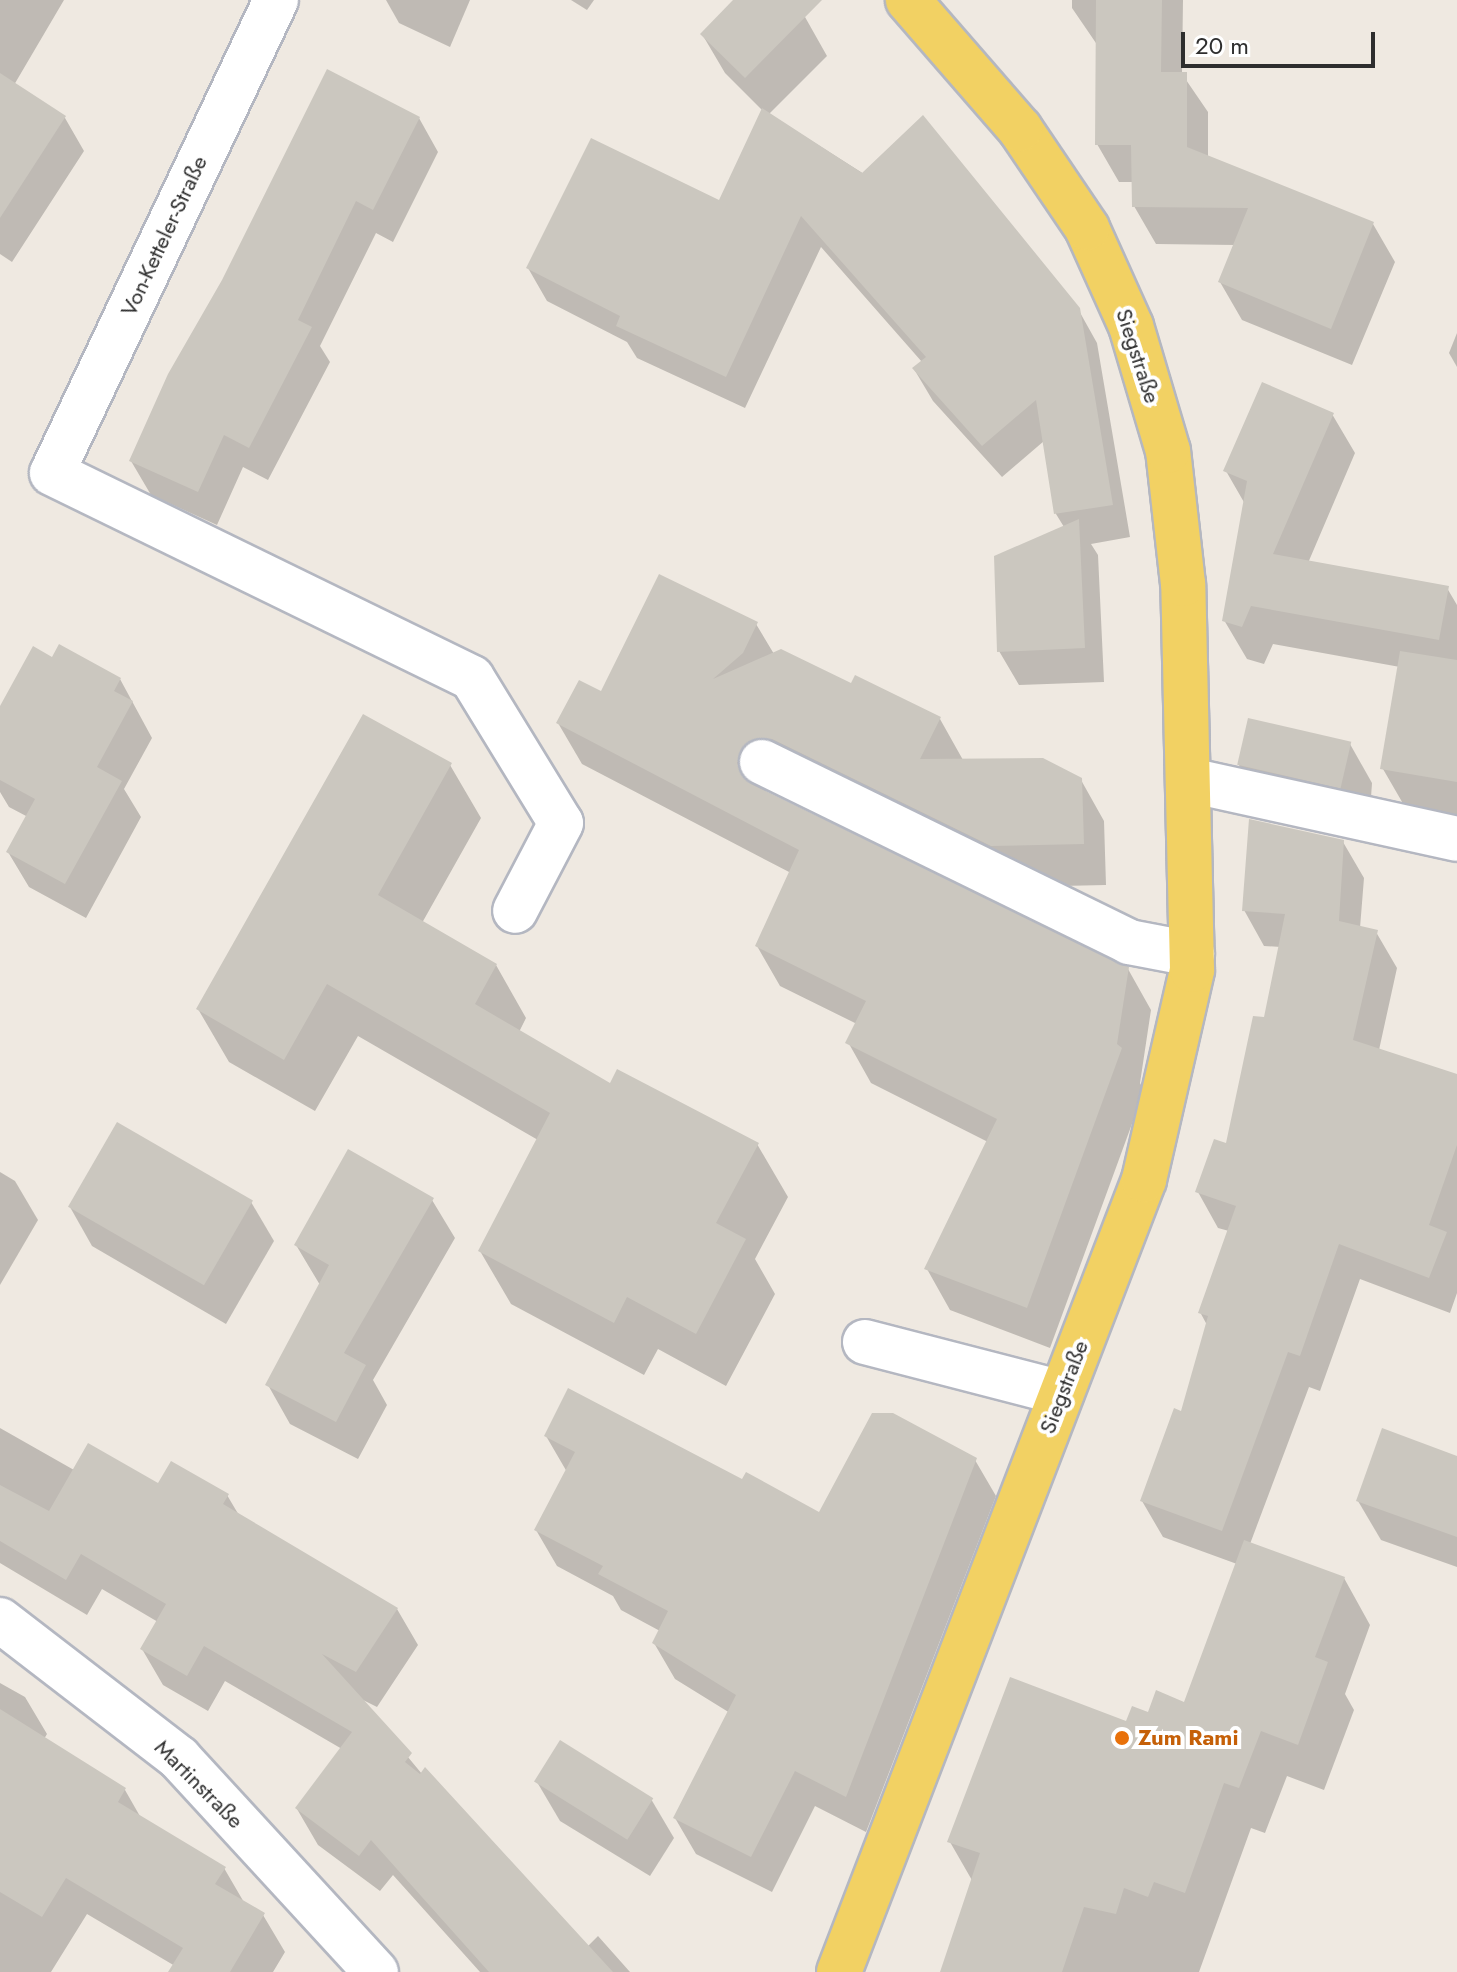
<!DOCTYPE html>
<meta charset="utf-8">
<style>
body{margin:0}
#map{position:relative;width:1457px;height:1972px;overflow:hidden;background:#efe9e1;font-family:Jost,sans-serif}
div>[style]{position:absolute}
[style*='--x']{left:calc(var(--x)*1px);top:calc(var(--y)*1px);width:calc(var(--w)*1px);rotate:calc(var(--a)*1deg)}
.shadow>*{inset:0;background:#0003}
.building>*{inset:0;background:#cbc7bf;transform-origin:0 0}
.roads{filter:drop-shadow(2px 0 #b4b7c1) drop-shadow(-2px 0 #b4b7c1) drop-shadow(0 2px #b4b7c1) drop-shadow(0 -2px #b4b7c1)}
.minor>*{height:44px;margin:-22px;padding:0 22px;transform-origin:22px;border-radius:22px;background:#fff}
.major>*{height:44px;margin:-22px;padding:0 22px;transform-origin:22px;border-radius:22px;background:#f2d163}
.dots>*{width:22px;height:22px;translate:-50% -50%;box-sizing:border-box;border:4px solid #fff;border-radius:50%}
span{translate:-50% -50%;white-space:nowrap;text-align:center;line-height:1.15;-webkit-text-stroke:8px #fff;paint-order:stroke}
.street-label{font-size:22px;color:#2e2e2e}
.food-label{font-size:22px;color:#c56008;font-weight:700}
.left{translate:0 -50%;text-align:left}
.scale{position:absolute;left:1181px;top:32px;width:194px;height:36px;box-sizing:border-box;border:4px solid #2e2e2e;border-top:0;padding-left:10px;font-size:24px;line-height:28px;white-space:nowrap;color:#2e2e2e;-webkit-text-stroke:6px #fff;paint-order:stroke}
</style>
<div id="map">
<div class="shadow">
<i style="clip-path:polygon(0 0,64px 0,14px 85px,65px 118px,84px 151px,12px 262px,0 254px)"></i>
<i style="clip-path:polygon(386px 0,470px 0,450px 47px,399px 23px)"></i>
<i style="clip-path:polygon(571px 0,594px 0,587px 10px)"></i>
<i style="clip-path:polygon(736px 0,788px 0,805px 17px,827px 56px,769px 114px,1078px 309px,1097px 343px,1130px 537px,1091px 544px,1098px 555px,1104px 682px,1019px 685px,999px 651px,1064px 527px,1056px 514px,1044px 441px,1002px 477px,933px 401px,914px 369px,922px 362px,821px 247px,745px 408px,637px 358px,627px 342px,547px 301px,528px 268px,720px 203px,763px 111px,725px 73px,702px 34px)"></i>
<i style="clip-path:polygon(1072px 0,1183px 0,1182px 74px,1208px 112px,1208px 157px,1373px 224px,1395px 262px,1352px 365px,1242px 320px,1220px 282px,1235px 245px,1156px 244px,1134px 206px,1134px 182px,1119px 182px,1097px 144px,1098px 46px,1072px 8px)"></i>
<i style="clip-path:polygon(419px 118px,438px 152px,393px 242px,376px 233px,320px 346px,330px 362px,268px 480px,243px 467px,217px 525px,151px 495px,131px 461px)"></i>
<i style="clip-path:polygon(1457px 333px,1457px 367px,1449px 353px)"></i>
<i style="clip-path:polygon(1332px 414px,1355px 453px,1308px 563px,1447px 588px,1457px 605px,1457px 816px,1405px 807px,1383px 769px,1400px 667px,1273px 644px,1264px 664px,1247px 659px,1224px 620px,1245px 504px,1226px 471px)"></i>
<i style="clip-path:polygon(756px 624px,774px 654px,940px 719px,963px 760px,1081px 780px,1104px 821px,1106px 885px,1016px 887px,772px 781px,765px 794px,1128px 969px,1151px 1010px,1140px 1083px,1144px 1091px,1050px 1348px,950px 1310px,927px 1269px,988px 1142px,871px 1083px,848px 1042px,857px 1024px,780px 986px,757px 946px,791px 873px,582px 764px,558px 723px,602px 694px)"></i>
<i style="clip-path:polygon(53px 660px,120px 679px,152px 738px,124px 789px,141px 817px,86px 918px,29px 887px,8px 852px,28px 817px,9px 807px,0 792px,0 717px)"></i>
<i style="clip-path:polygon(1350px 744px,1372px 783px,1369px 827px,1261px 803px,1239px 765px)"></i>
<i style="clip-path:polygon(450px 765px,481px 818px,422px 923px,496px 965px,526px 1018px,519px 1032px,611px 1085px,757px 1144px,788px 1197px,755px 1259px,775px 1294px,726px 1386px,658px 1349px,644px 1375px,511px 1304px,480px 1251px,538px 1140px,358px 1036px,315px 1111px,229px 1062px,198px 1009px)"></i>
<i style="clip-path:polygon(1343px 842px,1364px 878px,1360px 928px,1376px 932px,1397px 968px,1379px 1050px,1457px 1076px,1457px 1293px,1450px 1313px,1360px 1279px,1320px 1391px,1309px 1387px,1250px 1544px,1344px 1578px,1370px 1625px,1345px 1694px,1354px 1710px,1324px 1790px,1287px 1776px,1265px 1833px,1251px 1828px,1199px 1972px,942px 1972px,973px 1882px,950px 1842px,1127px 1724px,1185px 1705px,1237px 1564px,1163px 1537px,1142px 1501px,1182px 1414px,1207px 1325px,1200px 1312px,1229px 1231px,1218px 1228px,1198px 1192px,1227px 1146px,1266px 1019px,1281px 947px,1264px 946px,1244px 910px)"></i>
<i style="clip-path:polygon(0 1172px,15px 1181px,38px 1220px,0 1285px)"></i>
<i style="clip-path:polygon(432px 1200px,455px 1238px,373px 1380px,387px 1405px,358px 1459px,290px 1424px,268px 1385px,320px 1285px,296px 1245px)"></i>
<i style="clip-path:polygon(251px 1202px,274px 1241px,226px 1324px,92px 1246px,70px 1207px)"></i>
<i style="clip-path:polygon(0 1428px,74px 1470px,227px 1495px,240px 1517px,397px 1609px,418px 1645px,377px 1707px,359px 1698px,422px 1774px,587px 1947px,598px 1936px,630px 1972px,480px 1972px,393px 1875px,380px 1891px,318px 1845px,297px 1809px,342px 1749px,225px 1681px,208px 1711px,163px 1685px,142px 1649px,158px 1622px,102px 1589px,87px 1615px,0 1563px)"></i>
<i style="clip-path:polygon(546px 1436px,742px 1481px,820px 1514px,975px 1460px,996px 1496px,866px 1832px,815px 1806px,772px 1892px,696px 1854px,675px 1818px,730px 1713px,675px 1679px,654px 1643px,660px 1631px,621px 1610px,613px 1596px,557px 1566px,536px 1530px,567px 1472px)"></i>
<i style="clip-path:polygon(1457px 1458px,1457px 1567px,1381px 1540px,1358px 1501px)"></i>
<i style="clip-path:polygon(0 1683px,25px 1697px,47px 1734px,44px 1739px,125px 1790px,141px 1818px,224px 1868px,245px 1904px,263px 1915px,285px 1952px,273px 1972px,171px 1972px,175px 1966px,87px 1914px,51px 1972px,0 1972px)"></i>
<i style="clip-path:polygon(537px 1782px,651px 1799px,674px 1838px,650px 1876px,560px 1821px)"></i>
</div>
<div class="building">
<i style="clip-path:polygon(733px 0,822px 0,745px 78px,700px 34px)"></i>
<i style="clip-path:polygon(1096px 0,1162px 0,1161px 72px,1187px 72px,1187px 147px,1374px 222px,1331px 329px,1218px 282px,1248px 208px,1132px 207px,1131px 145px,1095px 145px)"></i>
<i style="clip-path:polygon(327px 69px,420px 117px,373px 210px,356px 201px,298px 320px,312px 327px,249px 448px,224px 435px,198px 492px,129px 461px,168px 374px,222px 280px)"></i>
<i style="clip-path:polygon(0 73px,66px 116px,0 218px)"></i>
<i style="clip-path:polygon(762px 108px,862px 173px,923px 115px,1080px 308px,1113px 505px,1054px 514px,1036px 400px,982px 446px,912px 368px,926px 357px,801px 216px,726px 377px,616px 326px,620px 316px,526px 268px,591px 138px,719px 200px)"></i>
<i style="clip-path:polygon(1262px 382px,1334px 413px,1273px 554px,1449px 586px,1439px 640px,1251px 606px,1242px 627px,1222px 621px,1247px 481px,1223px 471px)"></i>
<i style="clip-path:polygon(1079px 519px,1085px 648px,997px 652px,994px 556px)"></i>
<i style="clip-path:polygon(659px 574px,758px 622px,743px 653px,713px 679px,781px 649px,851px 683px,855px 675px,941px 717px,920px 759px,1043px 758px,1082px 778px,1084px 844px,991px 846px,772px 739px,749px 741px,737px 763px,751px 784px,1129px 967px,1117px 1044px,1122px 1048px,1027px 1308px,924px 1269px,997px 1119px,845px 1043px,866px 1001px,755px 946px,799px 850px,556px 723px,579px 680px,601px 691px)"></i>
<i style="clip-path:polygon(59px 644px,121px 678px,114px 691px,133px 701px,97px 767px,122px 781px,65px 884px,6px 852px,35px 799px,0 780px,0 706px,33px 646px,52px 657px)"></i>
<i style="clip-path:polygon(1400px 651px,1457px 660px,1457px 782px,1380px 769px)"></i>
<i style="clip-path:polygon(363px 714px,452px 763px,378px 895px,497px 964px,475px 1004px,610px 1083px,617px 1069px,759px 1143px,716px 1223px,746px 1239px,696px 1334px,627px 1297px,614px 1323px,478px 1251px,550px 1113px,327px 984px,284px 1060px,196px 1009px)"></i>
<i style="left:1248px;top:718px;width:106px;height:48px;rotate:13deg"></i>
<i style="clip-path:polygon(1249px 819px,1344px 840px,1339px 921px,1378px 930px,1353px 1040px,1457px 1074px,1457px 1145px,1429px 1225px,1447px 1232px,1429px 1278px,1339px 1244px,1300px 1356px,1288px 1352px,1222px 1531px,1140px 1501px,1174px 1408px,1181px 1411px,1208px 1316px,1198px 1313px,1236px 1206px,1195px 1192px,1214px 1139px,1226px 1143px,1253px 1016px,1264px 1017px,1285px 914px,1242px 911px)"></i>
<i style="left:117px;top:1122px;width:157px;height:98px;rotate:30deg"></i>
<i style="clip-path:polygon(348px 1149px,434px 1198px,344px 1353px,366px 1365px,336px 1422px,265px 1385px,329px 1265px,294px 1245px)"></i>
<i style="clip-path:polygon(568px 1388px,742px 1479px,746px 1472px,819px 1512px,872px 1413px,893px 1413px,977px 1458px,846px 1797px,795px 1771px,751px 1857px,673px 1818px,736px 1695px,652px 1643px,668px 1611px,598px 1574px,603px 1566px,534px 1530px,575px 1452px,544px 1436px)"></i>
<i style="clip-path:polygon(1382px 1428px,1457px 1456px,1457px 1537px,1356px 1501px)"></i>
<i style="clip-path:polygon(88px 1443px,158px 1483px,171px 1461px,229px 1494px,223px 1504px,398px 1608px,356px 1672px,322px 1654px,412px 1753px,405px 1762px,420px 1774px,425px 1767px,613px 1972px,489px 1972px,371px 1840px,359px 1856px,295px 1808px,352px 1732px,204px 1646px,187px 1676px,140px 1649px,166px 1604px,81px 1554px,66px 1580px,0 1541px,0 1485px,49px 1511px)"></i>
<i style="clip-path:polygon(1244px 1540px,1345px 1577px,1315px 1657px,1328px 1662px,1298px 1745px,1261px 1731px,1239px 1788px,1224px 1783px,1185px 1893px,1154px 1882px,1148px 1897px,1124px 1888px,1116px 1914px,1084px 1907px,1062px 1972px,940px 1972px,980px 1853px,947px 1842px,1010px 1677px,1126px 1721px,1132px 1706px,1148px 1712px,1156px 1690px,1184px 1702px)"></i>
<i style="clip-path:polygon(0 1709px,126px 1788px,118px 1802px,226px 1867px,215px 1884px,265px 1913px,230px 1972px,168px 1972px,183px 1948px,66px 1878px,42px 1917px,0 1892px)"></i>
<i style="left:560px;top:1740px;width:110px;height:49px;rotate:32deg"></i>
</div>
<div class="roads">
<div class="minor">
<i style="--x:276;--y:0;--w:523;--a:115.34"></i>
<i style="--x:52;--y:473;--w:467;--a:26"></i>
<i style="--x:472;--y:678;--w:170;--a:58.5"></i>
<i style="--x:561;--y:823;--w:99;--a:117.6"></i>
<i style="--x:762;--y:762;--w:409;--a:26.1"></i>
<i style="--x:1129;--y:942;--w:64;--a:10.8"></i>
<i style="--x:1189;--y:780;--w:274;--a:12.4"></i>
<i style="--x:865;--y:1342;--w:203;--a:14.5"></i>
<i style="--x:0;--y:1620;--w:226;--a:37.6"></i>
<i style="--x:179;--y:1758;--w:291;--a:47.4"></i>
</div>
<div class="major">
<i style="--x:839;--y:1972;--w:849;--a:-68.94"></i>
<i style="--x:1144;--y:1180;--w:215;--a:-77.1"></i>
<i style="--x:1192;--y:970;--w:386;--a:-91.3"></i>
<i style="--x:1183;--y:584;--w:134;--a:-96.4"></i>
<i style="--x:1168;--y:451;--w:130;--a:-106.5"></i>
<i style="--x:1131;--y:326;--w:107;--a:-114.2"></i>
<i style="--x:1087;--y:228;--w:120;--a:-124.1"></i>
<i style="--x:1020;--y:129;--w:171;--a:-131"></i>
</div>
</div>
<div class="dots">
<i style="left:1122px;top:1738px;background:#e8710a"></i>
</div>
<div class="street-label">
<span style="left:164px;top:236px;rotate:-65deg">Von-Ketteler-Straße</span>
<span style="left:1138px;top:356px;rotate:72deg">Siegstraße</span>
<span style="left:1064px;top:1387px;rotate:-69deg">Siegstraße</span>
<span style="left:199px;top:1784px;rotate:45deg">Martinstraße</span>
</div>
<div class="food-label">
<span class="left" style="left:1138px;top:1738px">Zum Rami</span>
</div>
<div class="scale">20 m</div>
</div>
